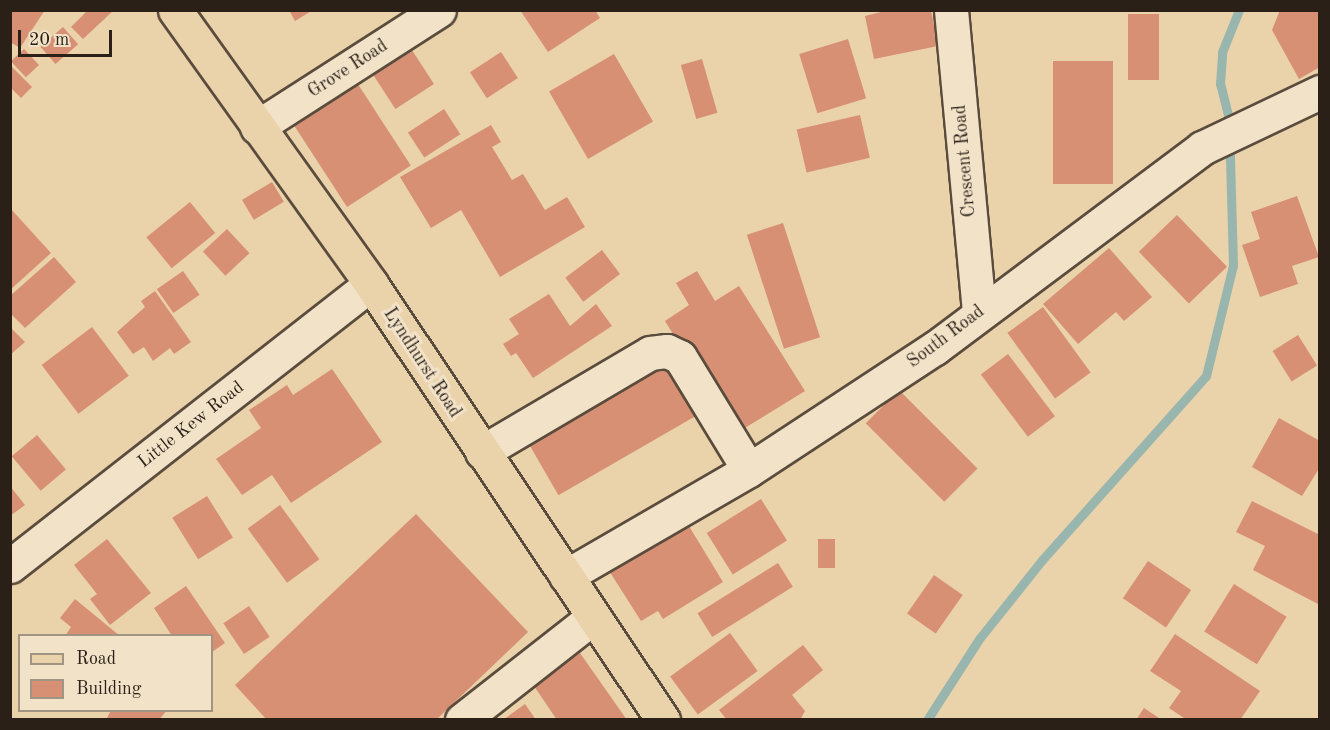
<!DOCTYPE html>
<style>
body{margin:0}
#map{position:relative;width:1330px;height:730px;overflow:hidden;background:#ead2ab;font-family:"Old Standard TT",serif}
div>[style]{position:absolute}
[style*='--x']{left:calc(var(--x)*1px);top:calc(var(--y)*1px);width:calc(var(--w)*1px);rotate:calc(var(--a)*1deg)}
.stream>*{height:9px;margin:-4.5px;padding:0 4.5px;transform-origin:4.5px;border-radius:4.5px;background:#98b6ae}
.building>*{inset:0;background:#d79074;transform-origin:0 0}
.roads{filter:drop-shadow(2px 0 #5a4c3d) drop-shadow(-2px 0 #5a4c3d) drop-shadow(0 2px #5a4c3d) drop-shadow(0 -2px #5a4c3d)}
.minor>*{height:33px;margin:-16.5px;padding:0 16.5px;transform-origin:16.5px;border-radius:16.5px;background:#f1e2c8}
.major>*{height:33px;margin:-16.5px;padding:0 16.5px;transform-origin:16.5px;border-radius:16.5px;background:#ead2ab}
span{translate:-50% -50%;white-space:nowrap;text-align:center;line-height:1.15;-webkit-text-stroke:6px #f1e2c8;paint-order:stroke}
.street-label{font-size:18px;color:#2a2018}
.frame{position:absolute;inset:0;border:12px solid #2a2018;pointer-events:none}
.legend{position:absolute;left:18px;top:634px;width:195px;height:78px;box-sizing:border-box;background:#f1e2c8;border:2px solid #a19482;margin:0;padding:8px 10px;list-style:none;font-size:18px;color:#2a2018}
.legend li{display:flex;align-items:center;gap:12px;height:30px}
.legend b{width:30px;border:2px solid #a19482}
.scale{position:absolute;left:18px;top:30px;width:94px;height:27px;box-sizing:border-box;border:3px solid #2a2018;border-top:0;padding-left:8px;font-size:18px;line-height:21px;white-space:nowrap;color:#2a2018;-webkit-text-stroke:4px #f1e2c8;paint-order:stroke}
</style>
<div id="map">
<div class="stream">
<i style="--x:927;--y:720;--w:96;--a:-57.3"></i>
<i style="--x:979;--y:639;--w:101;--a:-51.4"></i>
<i style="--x:1042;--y:560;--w:246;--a:-48.3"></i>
<i style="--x:1206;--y:376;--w:114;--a:-76.3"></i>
<i style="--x:1233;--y:265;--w:146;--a:-91.6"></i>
<i style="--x:1229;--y:119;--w:36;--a:-104"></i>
<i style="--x:1220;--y:84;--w:32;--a:-86"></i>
<i style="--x:1222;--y:52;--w:45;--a:-68"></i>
</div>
<div class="building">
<i style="clip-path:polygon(10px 10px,45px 10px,20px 48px,10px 42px)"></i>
<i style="clip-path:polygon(88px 10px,114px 10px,83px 39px,71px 27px)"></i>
<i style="clip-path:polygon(289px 10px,313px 10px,295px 21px)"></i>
<i style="clip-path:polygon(520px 10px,595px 10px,600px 18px,548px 52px)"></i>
<i style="clip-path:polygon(889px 10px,931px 10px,938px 46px,874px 59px,865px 16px)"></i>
<i style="clip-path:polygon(1280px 10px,1320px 10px,1320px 67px,1299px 79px,1272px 30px)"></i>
<i style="left:1128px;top:14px;width:31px;height:66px"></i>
<i style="left:63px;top:27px;width:23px;height:30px;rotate:49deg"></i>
<i style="left:848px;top:39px;width:62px;height:51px;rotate:73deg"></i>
<i style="left:410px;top:47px;width:44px;height:46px;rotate:57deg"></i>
<i style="left:24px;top:49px;width:22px;height:18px;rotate:47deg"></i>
<i style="left:501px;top:52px;width:31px;height:37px;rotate:57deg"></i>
<i style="left:614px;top:54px;width:78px;height:75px;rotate:60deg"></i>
<i style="left:702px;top:59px;width:56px;height:22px;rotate:74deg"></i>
<i style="left:1053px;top:61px;width:60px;height:123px"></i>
<i style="clip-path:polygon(10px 65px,32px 87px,21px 98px,10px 87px)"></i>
<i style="left:352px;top:75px;width:108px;height:76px;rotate:57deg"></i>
<i style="left:444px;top:109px;width:30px;height:43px;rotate:57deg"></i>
<i style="left:860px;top:115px;width:44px;height:65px;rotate:77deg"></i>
<i style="clip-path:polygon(491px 125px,501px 142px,492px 147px,512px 180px,523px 174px,545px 210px,567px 197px,585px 227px,500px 277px,461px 210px,431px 228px,400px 177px)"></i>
<i style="left:272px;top:182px;width:23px;height:35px;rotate:59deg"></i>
<i style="clip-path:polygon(1297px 196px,1319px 257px,1292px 266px,1298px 284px,1260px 297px,1242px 245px,1260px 239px,1251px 212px)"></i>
<i style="left:190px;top:202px;width:40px;height:56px;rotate:51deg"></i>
<i style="clip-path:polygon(10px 208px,51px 253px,10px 290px)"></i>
<i style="left:1177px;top:215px;width:72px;height:53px;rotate:46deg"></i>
<i style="left:783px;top:223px;width:120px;height:38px;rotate:72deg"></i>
<i style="left:227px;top:229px;width:33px;height:33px;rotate:47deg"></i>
<i style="clip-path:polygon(1109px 248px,1152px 297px,1124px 321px,1116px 312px,1078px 344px,1043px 304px)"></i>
<i style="left:602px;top:250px;width:30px;height:46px;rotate:53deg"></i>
<i style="clip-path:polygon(54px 257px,76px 282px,25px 328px,10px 313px,10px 296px)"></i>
<i style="left:183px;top:271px;width:29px;height:32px;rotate:55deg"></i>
<i style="clip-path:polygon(697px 271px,715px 301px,739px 286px,805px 391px,735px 434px,665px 321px,689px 305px,676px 283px)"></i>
<i style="clip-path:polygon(155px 291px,191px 342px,174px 354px,170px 348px,153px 361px,144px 347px,133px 354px,117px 332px,145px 307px,141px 301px)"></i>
<i style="clip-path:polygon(549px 294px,570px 326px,596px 304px,612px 326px,533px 378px,516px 353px,511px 356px,503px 344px,519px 334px,509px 319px)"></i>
<i style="left:1043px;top:307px;width:81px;height:44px;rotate:54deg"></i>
<i style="clip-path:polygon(10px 327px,25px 342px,10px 355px)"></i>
<i style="left:92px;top:327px;width:61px;height:63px;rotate:53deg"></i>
<i style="left:1298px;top:335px;width:36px;height:30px;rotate:58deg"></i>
<i style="left:1008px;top:354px;width:78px;height:34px;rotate:53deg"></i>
<i style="left:664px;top:358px;width:66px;height:160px;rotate:60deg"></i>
<i style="clip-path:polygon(332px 369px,382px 442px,291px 503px,272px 475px,242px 495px,216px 459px,261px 428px,249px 410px,287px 385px,293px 395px)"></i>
<i style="left:899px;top:390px;width:111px;height:47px;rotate:45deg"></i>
<i style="clip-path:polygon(1279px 418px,1320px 441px,1320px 467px,1302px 496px,1252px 467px)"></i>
<i style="left:37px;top:435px;width:45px;height:33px;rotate:50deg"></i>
<i style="clip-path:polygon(10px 486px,25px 505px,10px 516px)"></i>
<i style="left:207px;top:496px;width:49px;height:41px;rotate:58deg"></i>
<i style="left:761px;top:499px;width:49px;height:64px;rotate:58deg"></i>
<i style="clip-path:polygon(1252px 501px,1320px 535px,1320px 605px,1253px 570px,1265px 546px,1236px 532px)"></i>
<i style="left:280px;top:505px;width:67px;height:40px;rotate:54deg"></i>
<i style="clip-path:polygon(416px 514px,528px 632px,436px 720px,267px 720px,235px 685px)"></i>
<i style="clip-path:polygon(684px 518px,723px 582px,663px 619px,658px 611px,641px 621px,606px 566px)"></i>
<i style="clip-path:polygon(107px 539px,151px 593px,110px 625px,90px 599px,97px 594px,74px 565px)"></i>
<i style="left:818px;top:539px;width:17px;height:29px"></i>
<i style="left:1148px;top:561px;width:52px;height:45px;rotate:34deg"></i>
<i style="left:778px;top:563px;width:28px;height:95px;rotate:58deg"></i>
<i style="left:934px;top:575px;width:35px;height:47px;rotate:35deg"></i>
<i style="left:1234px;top:584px;width:62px;height:56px;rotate:32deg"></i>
<i style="clip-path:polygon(186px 586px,225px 643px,212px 652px,212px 636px,172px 636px,154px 608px)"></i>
<i style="clip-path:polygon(75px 599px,120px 636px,65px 636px,71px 627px,60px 618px)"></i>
<i style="left:249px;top:606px;width:37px;height:31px;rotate:56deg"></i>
<i style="left:730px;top:633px;width:47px;height:74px;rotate:54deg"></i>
<i style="clip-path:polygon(1175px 634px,1260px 691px,1240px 720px,1187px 720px,1169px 708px,1181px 691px,1150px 671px)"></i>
<i style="clip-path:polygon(803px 645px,823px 670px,792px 695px,805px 711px,800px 720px,727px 720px,719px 710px)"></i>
<i style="clip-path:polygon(580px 653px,627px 720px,557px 720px,534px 686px)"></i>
<i style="clip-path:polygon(525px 704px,536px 720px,503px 720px)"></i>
<i style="clip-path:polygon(1144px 708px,1162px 720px,1136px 720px)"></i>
<i style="clip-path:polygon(111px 710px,167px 710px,159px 720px,106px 720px)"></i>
</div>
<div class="roads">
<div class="minor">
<i style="--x:951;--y:10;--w:303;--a:84.7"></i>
<i style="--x:257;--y:127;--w:216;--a:-32.7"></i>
<i style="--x:482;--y:452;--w:195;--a:-30.5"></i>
<i style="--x:650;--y:353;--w:17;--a:-7"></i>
<i style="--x:667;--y:351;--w:14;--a:25"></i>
<i style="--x:680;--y:357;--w:132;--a:58.6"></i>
<i style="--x:10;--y:566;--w:458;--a:-38"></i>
<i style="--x:566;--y:576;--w:211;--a:-30.1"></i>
<i style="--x:749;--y:470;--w:222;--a:-33.3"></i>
<i style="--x:935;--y:348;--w:334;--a:-36.8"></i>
<i style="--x:1202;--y:148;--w:131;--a:-25.4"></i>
<i style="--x:462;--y:720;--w:165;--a:-38.1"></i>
</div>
<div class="major">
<i style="--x:175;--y:10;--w:337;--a:54.4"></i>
<i style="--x:371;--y:284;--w:525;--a:56.19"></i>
</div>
</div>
<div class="street-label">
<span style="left:348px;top:69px;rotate:-33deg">Grove Road</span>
<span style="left:965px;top:161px;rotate:-95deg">Crescent Road</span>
<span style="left:946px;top:337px;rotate:-37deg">South Road</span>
<span style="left:422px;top:363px;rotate:57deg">Lyndhurst Road</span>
<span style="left:191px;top:425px;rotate:-38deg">Little Kew Road</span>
</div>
<div class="frame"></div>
<ul class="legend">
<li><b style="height:8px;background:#ead2ab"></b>Road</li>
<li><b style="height:16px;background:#d79074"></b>Building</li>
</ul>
<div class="scale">20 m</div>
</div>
